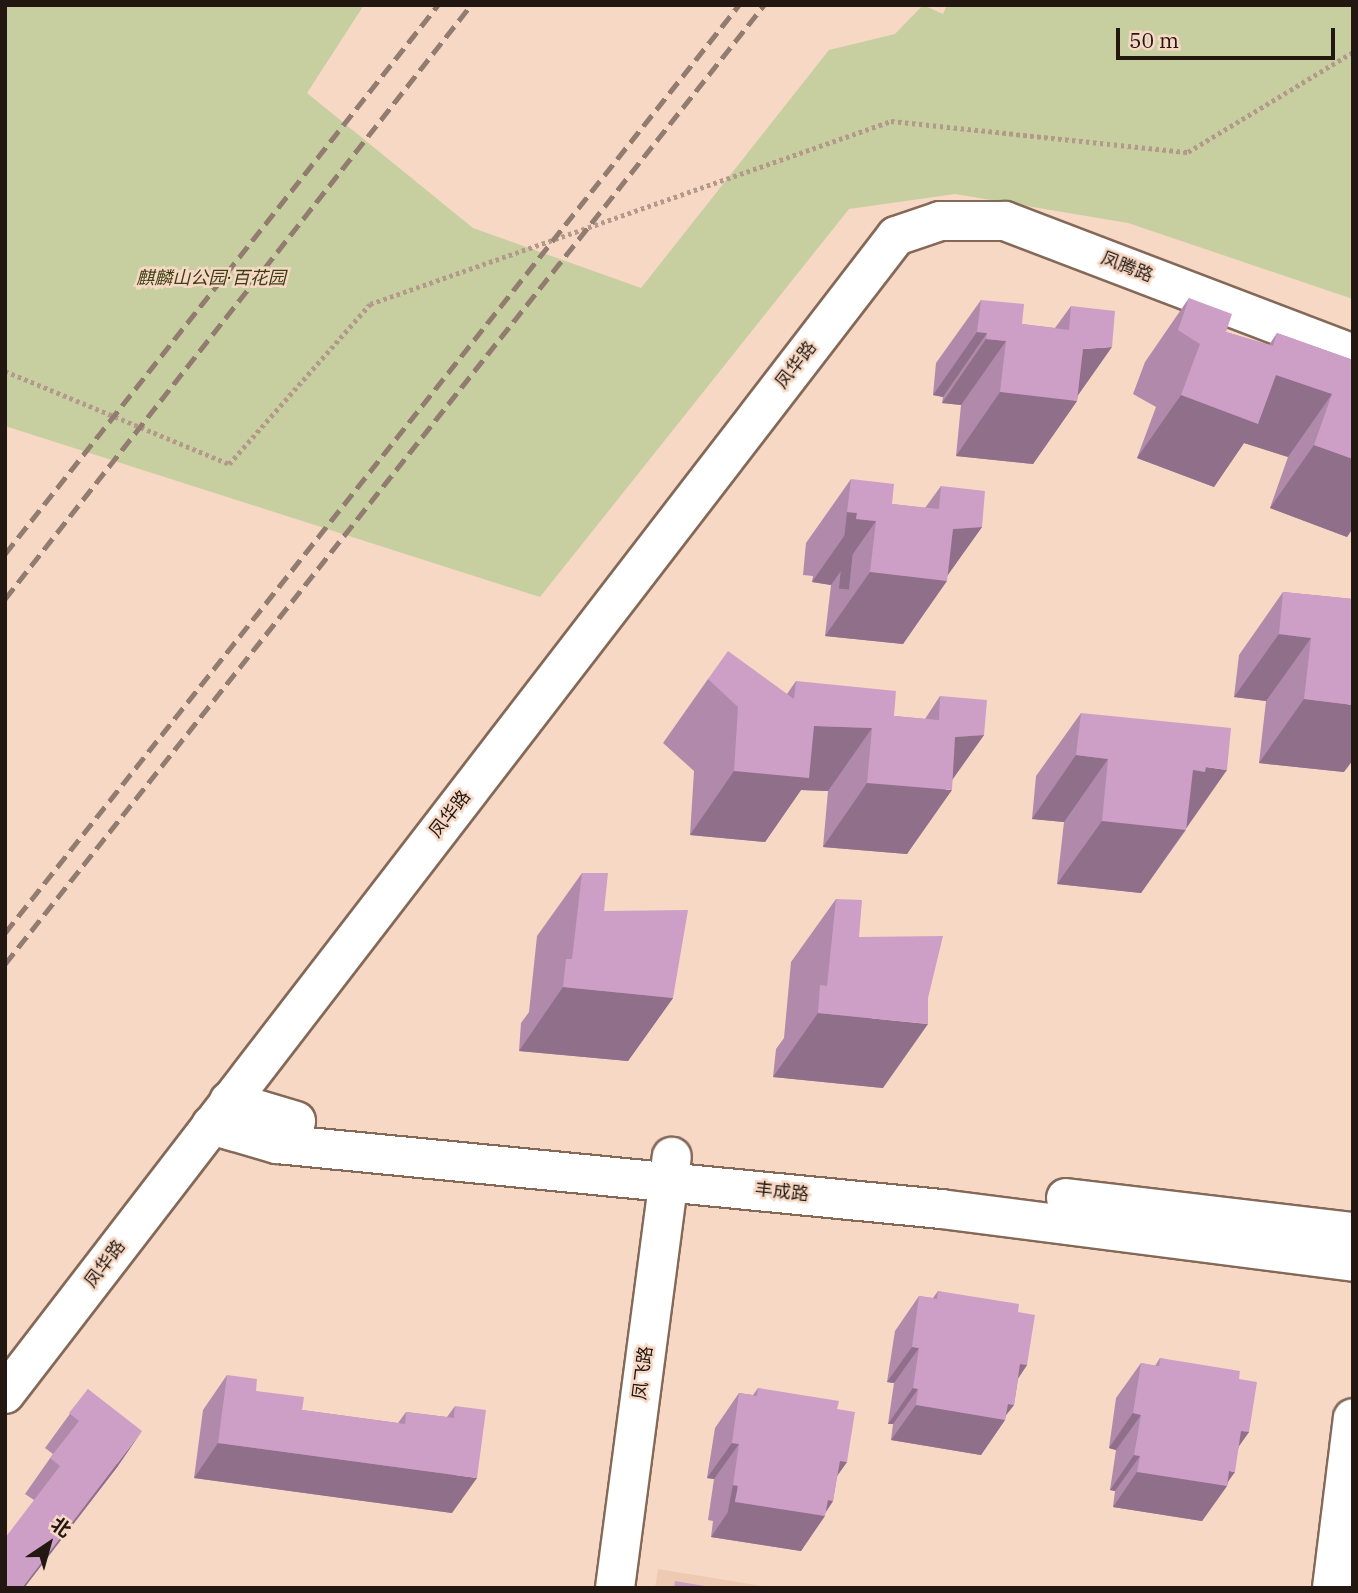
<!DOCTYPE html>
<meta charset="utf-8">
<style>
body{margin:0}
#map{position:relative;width:1358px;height:1593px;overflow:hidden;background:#f7d8c5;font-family:"IBM Plex Serif","Noto Sans SC",serif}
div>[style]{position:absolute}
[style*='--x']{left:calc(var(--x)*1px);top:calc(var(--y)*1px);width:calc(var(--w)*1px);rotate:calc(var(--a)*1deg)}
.built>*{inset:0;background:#efcab3}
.green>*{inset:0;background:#c7cfa0}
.path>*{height:4.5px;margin-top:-2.25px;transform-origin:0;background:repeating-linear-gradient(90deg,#b2998a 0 3.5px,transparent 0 7px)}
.roads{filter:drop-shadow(2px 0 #846958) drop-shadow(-2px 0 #846958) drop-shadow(0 2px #846958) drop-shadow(0 -2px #846958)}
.minor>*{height:38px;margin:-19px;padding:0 19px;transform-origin:19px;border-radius:19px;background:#fff}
.major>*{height:38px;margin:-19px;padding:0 19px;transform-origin:19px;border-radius:19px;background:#fff}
.rail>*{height:5px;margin-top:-2.5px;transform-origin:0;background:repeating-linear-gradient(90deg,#917c6f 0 14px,transparent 0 21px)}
.wall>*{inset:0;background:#b089ab}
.shaded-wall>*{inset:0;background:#906f8b;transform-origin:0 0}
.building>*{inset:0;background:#cd9fc7}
span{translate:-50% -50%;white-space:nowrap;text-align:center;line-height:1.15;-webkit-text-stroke:5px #f7d8c5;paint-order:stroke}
.street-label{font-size:18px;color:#221811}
.park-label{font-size:18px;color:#3b4014;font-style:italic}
.frame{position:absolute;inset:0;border:7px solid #221811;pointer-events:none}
.north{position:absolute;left:14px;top:1509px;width:70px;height:70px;-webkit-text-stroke:5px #f7d8c5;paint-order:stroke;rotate:36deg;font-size:19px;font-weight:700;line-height:28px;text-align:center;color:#221811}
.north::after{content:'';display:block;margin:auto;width:24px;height:32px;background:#221811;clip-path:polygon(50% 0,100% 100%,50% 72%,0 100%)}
.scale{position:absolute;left:1116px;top:28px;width:219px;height:32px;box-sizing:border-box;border:4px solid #221811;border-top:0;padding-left:9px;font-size:21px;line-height:24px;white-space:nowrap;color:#221811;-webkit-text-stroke:5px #f7d8c5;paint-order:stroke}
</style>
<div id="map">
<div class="built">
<i style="clip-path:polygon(658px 1569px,774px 1588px,655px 1588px)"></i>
</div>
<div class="green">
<i style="clip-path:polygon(5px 5px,364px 5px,307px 93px,473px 228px,641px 288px,829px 50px,895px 34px,923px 5px,943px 14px,947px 5px,1353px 5px,1353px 299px,1128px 223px,955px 194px,849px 209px,540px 597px,5px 426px)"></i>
</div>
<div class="path">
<i style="--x:5;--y:371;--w:243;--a:22.5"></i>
<i style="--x:229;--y:464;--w:213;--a:-48.6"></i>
<i style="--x:370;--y:304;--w:552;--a:-19.35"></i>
<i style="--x:891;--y:121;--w:299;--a:6"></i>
<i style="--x:1188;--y:152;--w:193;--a:-31.2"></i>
</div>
<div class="roads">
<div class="minor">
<i style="--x:5;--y:1394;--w:1461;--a:-52.42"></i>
<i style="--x:896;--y:236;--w:46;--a:-18.8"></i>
<i style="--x:940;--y:221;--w:65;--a:0"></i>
<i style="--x:1005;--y:221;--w:373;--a:20.9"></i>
<i style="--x:615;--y:1588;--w:435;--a:-82.5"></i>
<i style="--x:1332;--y:1588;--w:171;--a:-83"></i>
</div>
<div class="major">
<i style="--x:229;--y:1101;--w:70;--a:16.6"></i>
<i style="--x:211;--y:1125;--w:69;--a:16.1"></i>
<i style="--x:277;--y:1144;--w:667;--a:5.59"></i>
<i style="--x:941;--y:1209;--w:415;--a:7.3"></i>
<i style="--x:1066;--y:1198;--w:289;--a:6.8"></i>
</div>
</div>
<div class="rail">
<i style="--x:5;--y:554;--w:699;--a:-51.74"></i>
<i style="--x:5;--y:599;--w:755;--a:-51.89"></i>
<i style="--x:5;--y:933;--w:1183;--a:-51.66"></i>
<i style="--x:5;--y:964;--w:1223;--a:-51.64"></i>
</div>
<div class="wall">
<i style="clip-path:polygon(1189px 298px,1226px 332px,1269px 345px,1277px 333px,1353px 360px,1353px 528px,1347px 537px,1270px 508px,1288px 457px,1244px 443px,1214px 487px,1137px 458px,1156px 407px,1133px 394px,1145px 362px)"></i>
<i style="clip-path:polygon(981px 300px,1022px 324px,1055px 328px,1071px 306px,1078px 395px,1077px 401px,1033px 464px,956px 456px,961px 405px,942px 403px,943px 397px,933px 395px,936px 363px)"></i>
<i style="clip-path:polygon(851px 479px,892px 504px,925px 508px,941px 486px,982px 527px,948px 575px,903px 644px,825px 636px,831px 585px,812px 582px,813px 576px,803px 575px,806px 543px)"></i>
<i style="clip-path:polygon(1283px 592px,1353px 599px,1344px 772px,1259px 763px,1266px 701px,1234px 697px,1239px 655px)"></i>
<i style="clip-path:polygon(708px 679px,787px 694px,796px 681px,894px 716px,925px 719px,940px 696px,984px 735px,952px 780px,907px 854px,823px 847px,828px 791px,801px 790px,765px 842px,690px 835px,694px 771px,663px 743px)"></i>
<i style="clip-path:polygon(1081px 713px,1186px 828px,1186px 830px,1141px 893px,1057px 884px,1064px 822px,1032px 819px,1036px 776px)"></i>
<i style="clip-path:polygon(582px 873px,604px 911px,673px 998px,628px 1061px,519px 1051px,521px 1023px,529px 1012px,537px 936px)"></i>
<i style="clip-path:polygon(836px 899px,859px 937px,883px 1088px,773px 1077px,776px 1049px,784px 1038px,791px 962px)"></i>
<i style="clip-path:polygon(938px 1291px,1018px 1312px,1027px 1365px,1018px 1379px,1014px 1405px,1006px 1415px,1005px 1420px,981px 1455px,891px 1440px,893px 1424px,888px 1424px,894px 1383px,887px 1382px,895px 1331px,919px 1296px,933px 1298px)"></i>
<i style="clip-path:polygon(1160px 1358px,1239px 1379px,1249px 1432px,1239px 1446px,1227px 1486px,1202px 1521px,1113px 1507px,1115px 1491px,1110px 1490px,1116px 1450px,1109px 1448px,1116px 1398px,1141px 1363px,1155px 1366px)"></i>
<i style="clip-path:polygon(227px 1375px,256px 1391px,302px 1410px,398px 1423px,406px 1412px,447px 1417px,455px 1406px,452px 1513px,194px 1478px,203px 1410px)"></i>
<i style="clip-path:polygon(758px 1388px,837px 1409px,847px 1462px,837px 1476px,833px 1501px,801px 1551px,711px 1537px,713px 1521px,708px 1520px,714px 1479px,707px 1478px,715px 1428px,739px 1393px,753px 1395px)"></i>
<i style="clip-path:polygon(88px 1389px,118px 1466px,24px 1588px,5px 1588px,34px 1500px,25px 1494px,53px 1454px,45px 1448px)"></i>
</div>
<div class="shaded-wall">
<i style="clip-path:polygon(977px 332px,987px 333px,943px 397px,933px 395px)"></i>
<i style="clip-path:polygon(986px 339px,1006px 341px,961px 405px,942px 403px)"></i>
<i style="clip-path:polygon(1112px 347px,1074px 401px,1077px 401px,1033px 464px,956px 456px,1000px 392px,1083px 349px)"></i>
<i style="clip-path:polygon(1276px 375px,1332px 394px,1288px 457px,1244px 443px,1214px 487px,1137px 458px,1181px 395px)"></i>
<i style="clip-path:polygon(1314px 445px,1353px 459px,1353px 528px,1347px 537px,1270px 508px)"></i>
<i style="left:847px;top:512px;width:10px;height:77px;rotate:6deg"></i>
<i style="clip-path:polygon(856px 519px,876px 521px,831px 585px,812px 582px)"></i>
<i style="clip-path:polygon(982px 527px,944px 580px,947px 581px,903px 644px,825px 636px,870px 572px,953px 529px)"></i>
<i style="clip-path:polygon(1279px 634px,1311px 638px,1266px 701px,1234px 697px)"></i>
<i style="clip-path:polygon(1304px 699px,1353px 705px,1353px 760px,1344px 772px,1259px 763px)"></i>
<i style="clip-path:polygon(814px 726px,872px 728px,828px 791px,801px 790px,765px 842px,690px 835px,734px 771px)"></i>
<i style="clip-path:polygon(984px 735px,945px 790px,952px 790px,907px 854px,823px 847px,867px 783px,955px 737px)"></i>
<i style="clip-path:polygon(1076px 755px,1108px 759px,1064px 822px,1032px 819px)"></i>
<i style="clip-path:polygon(1206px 767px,1227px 770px,1141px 893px,1057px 884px,1102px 821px,1193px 770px)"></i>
<i style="clip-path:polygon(563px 987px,673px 998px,628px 1061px,519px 1051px)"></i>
<i style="clip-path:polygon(818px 1013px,928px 1024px,883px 1088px,773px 1077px)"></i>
<i style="clip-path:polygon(912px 1347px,919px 1348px,894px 1383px,887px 1382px)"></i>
<i style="clip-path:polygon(1020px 1364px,1027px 1365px,1003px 1400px)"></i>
<i style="clip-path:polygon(913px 1388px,918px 1389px,893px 1424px,888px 1424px)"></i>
<i style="clip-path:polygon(1008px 1404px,1014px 1405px,1003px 1419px,1005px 1420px,981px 1455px,891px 1440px,916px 1405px)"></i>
<i style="clip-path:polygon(1133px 1413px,1141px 1415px,1116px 1450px,1109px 1448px)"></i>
<i style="clip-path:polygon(142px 1431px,118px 1466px,24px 1588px,22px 1588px)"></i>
<i style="clip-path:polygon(1241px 1431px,1249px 1432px,1224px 1467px)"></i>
<i style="clip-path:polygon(218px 1443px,477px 1478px,452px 1513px,194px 1478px)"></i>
<i style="clip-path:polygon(732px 1443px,739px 1444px,714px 1479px,707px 1478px)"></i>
<i style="clip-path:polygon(1134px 1455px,1140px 1456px,1115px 1491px,1110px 1490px)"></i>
<i style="clip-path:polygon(840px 1461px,847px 1462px,822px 1497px)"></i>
<i style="clip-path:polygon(1229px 1471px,1235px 1472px,1225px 1486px,1227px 1486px,1202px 1521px,1113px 1507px,1137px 1472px)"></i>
<i style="left:733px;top:1485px;width:5px;height:43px;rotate:11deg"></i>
<i style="clip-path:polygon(828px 1500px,833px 1501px,823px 1516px,825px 1516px,801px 1551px,711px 1537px,735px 1502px)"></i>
</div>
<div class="building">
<i style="clip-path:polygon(1189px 298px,1232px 314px,1226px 332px,1273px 346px,1277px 333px,1353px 360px,1353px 459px,1314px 445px,1332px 394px,1276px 375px,1258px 424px,1181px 395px,1200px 344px,1178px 330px)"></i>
<i style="clip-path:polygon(981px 300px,1024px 304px,1022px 324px,1069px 330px,1071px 306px,1115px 311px,1112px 347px,1083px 349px,1077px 401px,1000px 392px,1006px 341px,986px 339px,987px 333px,977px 332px)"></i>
<i style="clip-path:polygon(851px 479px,894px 484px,892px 504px,939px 509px,941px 486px,985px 491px,982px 527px,953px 529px,947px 581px,870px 572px,876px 521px,856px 519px,857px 513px,847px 512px)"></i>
<i style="clip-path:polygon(1283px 592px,1353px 599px,1353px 705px,1304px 699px,1311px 638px,1279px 634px)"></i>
<i style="clip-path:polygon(728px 651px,794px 699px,796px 681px,896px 691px,894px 716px,939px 720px,940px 696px,987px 700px,984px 735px,955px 737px,952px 790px,867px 783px,872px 728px,814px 726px,809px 778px,734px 771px,738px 707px,708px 679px)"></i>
<i style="clip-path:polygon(1081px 713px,1231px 728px,1227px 770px,1206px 767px,1205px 772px,1193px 770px,1186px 830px,1102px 821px,1108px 759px,1076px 755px)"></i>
<i style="clip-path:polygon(582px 873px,608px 873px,604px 911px,688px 910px,673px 998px,563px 987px,566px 959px,572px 959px)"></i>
<i style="clip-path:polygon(836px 899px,862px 900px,859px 937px,943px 936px,928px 998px,928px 1024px,818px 1013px,820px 985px,827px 986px)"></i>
<i style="clip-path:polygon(938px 1291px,1019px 1304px,1018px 1312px,1035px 1315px,1027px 1365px,1020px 1364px,1014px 1405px,1008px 1404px,1005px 1420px,916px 1405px,918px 1389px,913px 1388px,919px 1348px,912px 1347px,919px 1296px,937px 1299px)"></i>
<i style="clip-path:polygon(1160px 1358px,1240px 1371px,1239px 1379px,1257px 1382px,1249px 1432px,1241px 1431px,1235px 1472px,1229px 1471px,1227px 1486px,1137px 1472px,1140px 1456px,1134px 1455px,1141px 1415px,1133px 1413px,1141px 1363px,1159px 1366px)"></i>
<i style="clip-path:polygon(227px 1375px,257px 1379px,256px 1391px,304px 1397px,302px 1410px,405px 1424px,406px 1412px,454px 1418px,455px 1406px,486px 1410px,477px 1478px,218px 1443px)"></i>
<i style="clip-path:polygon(758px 1388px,839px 1401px,837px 1409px,855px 1412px,847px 1462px,840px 1461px,833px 1501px,828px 1500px,825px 1516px,735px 1502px,738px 1486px,733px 1485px,739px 1444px,732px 1443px,739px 1393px,757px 1396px)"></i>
<i style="clip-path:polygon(88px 1389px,142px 1431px,22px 1588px,5px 1588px,5px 1538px,60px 1466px,50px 1458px,79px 1421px,69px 1413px)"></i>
<i style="clip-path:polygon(675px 1581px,717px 1588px,674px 1588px)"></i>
</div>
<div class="street-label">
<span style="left:1127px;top:267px;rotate:21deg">凤腾路</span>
<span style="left:796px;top:365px;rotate:-52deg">凤华路</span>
<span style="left:450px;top:814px;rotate:-52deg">凤华路</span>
<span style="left:782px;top:1192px;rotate:6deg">丰成路</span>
<span style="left:105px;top:1264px;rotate:-53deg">凤华路</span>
<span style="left:643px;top:1373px;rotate:-83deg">凤飞路</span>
</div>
<div class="park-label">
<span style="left:211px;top:278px">麒麟山公园·百花园</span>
</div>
<div class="frame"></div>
<div class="north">北</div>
<div class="scale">50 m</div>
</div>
